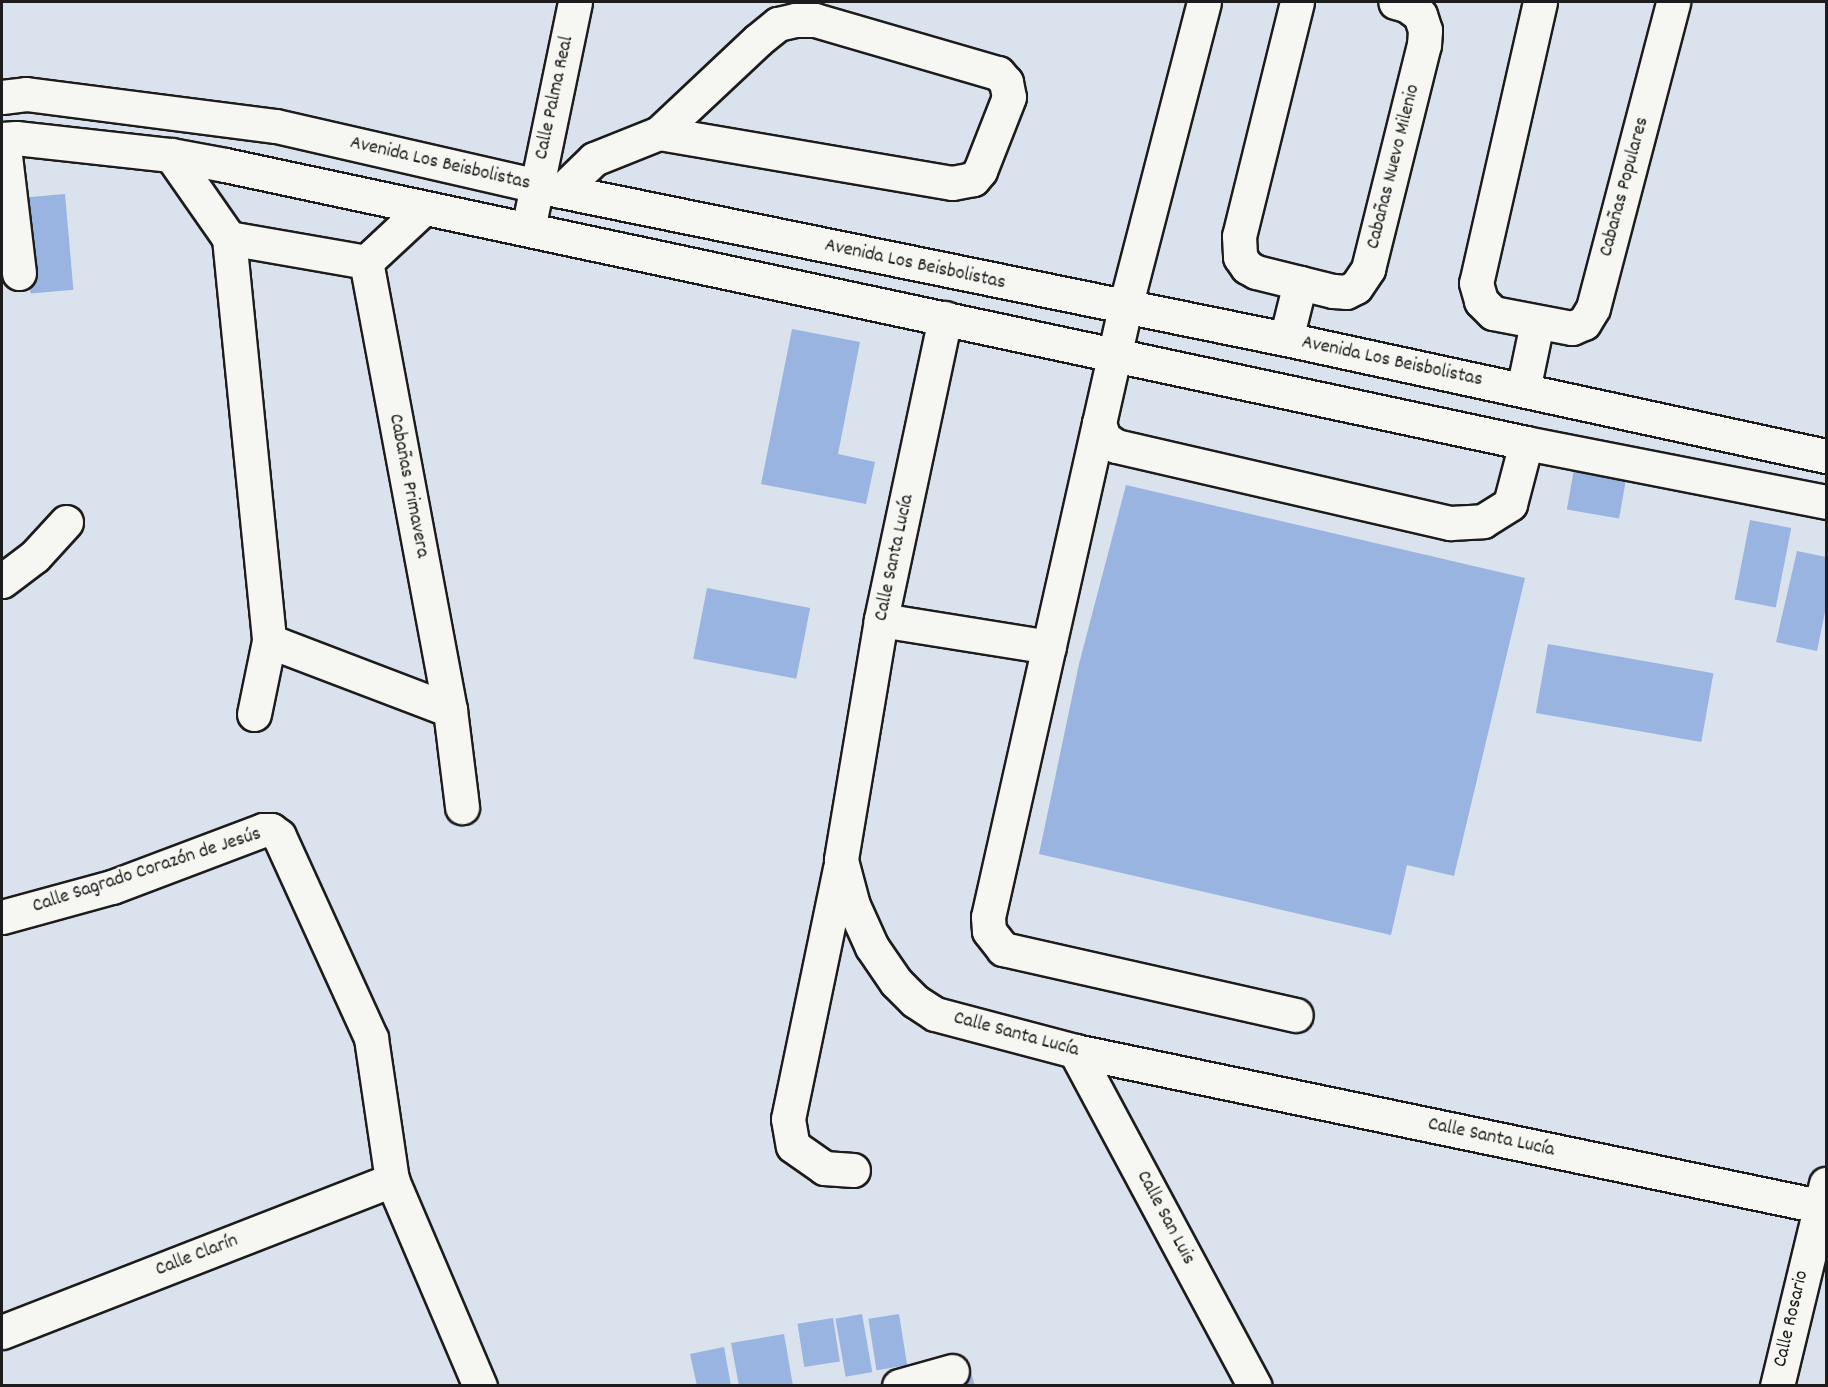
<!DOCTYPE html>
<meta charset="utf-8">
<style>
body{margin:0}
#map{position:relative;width:1828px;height:1387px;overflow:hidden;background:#dae2ed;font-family:Dekko,sans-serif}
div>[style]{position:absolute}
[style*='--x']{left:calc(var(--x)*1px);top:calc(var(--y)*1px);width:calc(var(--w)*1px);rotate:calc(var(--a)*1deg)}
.building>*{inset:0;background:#99b4e0;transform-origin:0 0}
.roads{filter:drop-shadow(2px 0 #1c1c1c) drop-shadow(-2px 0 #1c1c1c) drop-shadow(0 2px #1c1c1c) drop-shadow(0 -2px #1c1c1c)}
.minor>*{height:33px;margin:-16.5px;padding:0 16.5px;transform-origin:16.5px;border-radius:16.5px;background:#f6f6f2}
.major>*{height:33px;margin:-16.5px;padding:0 16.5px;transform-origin:16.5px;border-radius:16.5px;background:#f6f6f2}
span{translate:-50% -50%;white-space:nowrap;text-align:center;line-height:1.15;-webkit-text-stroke:4.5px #f6f6f2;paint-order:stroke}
.street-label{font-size:20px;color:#1c1c1c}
.frame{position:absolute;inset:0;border:3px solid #1c1c1c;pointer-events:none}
</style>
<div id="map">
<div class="building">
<i style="left:65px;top:194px;width:96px;height:43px;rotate:85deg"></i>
<i style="clip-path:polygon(792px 329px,860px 342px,838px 454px,875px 462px,866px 504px,761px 484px)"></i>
<i style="left:1574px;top:469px;width:53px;height:41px;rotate:10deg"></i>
<i style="clip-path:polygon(1126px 485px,1525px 578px,1454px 876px,1407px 865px,1391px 935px,1039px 854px,1079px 664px)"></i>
<i style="left:1750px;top:520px;width:42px;height:81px;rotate:11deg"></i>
<i style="clip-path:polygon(1797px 551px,1826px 557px,1826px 607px,1817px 651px,1776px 642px)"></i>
<i style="left:707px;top:588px;width:105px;height:72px;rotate:11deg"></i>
<i style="left:1548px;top:644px;width:168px;height:70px;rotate:10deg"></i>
<i style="left:862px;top:1314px;width:59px;height:27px;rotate:80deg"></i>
<i style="left:899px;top:1314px;width:52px;height:31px;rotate:81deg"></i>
<i style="left:833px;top:1318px;width:44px;height:36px;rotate:81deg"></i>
<i style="clip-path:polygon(784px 1334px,793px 1386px,739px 1386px,731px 1343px)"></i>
<i style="clip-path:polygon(724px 1347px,731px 1386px,697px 1386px,690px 1354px)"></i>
<i style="clip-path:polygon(970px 1369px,975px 1386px,934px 1386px,933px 1380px)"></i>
</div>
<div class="roads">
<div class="minor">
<i style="--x:1204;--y:2;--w:316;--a:104.5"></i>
<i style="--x:1125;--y:308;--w:118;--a:102.7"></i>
<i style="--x:1099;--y:423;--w:16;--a:72"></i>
<i style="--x:1104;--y:438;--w:14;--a:34"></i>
<i style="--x:1116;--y:446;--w:343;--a:13"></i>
<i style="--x:1450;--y:523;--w:33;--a:-3"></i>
<i style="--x:1483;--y:521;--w:32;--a:-32"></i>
<i style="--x:1510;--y:504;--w:63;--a:-75.3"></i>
<i style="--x:1297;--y:2;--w:241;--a:103.9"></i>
<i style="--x:1239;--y:236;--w:21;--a:87"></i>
<i style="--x:1240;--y:257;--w:12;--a:55"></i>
<i style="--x:1247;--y:267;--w:10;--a:29"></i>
<i style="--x:1256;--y:272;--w:79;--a:13.9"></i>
<i style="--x:1333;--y:291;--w:13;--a:4"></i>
<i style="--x:1346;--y:292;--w:11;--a:-27"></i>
<i style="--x:1356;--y:287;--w:22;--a:-56"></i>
<i style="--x:1368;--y:269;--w:231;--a:-76"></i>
<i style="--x:1424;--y:45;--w:15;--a:-86"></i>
<i style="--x:1425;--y:30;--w:16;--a:-108"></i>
<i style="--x:1420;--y:15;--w:17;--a:-144"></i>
<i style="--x:1406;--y:5;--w:11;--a:-165"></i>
<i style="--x:1540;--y:2;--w:288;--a:102.8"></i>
<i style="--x:1476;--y:283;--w:19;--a:74"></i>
<i style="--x:1481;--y:301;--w:17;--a:45"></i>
<i style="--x:1493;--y:313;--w:80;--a:10.8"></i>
<i style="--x:1572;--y:328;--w:13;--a:-23"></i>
<i style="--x:1584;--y:323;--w:17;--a:-59"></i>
<i style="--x:1593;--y:308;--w:316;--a:-75.3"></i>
<i style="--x:3;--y:139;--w:135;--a:83.2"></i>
<i style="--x:171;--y:155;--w:101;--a:55.1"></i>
<i style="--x:229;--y:238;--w:405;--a:84.3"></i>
<i style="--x:269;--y:641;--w:194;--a:20.9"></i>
<i style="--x:450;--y:710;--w:456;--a:-100.6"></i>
<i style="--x:366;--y:262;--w:79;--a:-43"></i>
<i style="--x:561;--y:191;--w:46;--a:-44.1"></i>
<i style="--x:594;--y:159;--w:70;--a:-21.8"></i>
<i style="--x:659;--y:133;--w:136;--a:-43.2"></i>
<i style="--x:758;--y:40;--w:26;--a:-39"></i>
<i style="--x:778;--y:24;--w:18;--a:-13"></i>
<i style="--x:796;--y:20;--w:19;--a:0"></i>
<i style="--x:815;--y:20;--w:191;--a:16.2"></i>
<i style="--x:998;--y:73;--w:12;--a:48"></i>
<i style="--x:1006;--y:82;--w:15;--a:79"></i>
<i style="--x:1009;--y:97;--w:79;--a:111.4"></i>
<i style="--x:980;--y:171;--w:11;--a:131"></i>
<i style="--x:973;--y:179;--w:21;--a:169"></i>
<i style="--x:952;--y:183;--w:297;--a:-170.3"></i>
<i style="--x:528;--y:229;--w:232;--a:-78.3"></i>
<i style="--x:229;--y:238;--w:139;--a:9.9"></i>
<i style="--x:945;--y:318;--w:309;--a:102"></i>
<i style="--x:881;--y:620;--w:243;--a:99.5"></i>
<i style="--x:841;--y:860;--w:47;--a:75.1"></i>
<i style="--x:853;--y:905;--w:46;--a:65.7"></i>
<i style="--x:872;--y:947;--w:42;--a:55.6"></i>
<i style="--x:896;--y:982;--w:27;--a:45"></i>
<i style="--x:915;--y:1001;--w:24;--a:33"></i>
<i style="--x:935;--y:1014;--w:145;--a:14.8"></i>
<i style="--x:1075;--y:1051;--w:760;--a:11.77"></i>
<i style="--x:1286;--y:339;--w:58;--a:-76"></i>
<i style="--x:1523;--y:390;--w:68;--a:-78.2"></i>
<i style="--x:1099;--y:423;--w:506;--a:102.66"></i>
<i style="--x:988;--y:917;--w:14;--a:86"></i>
<i style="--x:989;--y:931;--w:23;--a:52"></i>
<i style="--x:1003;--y:949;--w:300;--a:12.7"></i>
<i style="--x:2;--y:581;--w:41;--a:-37.1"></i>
<i style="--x:35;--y:556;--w:46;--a:-47.6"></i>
<i style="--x:881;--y:620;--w:170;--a:9.1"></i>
<i style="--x:450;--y:710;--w:98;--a:82.9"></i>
<i style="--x:254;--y:714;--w:75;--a:-78.4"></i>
<i style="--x:840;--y:868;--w:256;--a:101.7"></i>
<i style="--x:788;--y:1119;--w:27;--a:80"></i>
<i style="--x:793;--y:1146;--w:38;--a:35"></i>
<i style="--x:824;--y:1168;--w:29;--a:4"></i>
<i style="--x:2;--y:917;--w:114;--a:-15.3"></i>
<i style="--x:112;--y:887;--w:161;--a:-20.7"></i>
<i style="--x:263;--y:830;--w:8;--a:0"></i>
<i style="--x:271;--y:830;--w:10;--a:37"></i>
<i style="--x:279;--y:836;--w:222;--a:65.5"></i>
<i style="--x:371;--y:1038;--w:144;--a:81.6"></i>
<i style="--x:392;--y:1180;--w:224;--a:66.9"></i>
<i style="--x:1075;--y:1051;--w:380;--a:61.8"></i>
<i style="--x:2;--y:1332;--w:419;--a:-21.3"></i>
<i style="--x:899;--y:1386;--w:55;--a:-15.8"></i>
<i style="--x:1777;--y:1386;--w:208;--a:-76.4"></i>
</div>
<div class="major">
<i style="--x:2;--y:97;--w:24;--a:-7"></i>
<i style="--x:26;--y:94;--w:252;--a:7.3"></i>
<i style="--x:276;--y:126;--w:268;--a:12.9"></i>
<i style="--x:537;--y:186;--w:764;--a:11.55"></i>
<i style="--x:1286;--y:339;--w:553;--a:12.23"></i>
<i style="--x:2;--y:139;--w:14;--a:-4"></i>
<i style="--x:16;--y:138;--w:156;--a:6.3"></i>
<i style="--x:171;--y:155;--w:55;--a:10.5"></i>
<i style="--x:225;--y:165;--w:1330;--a:12.06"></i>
<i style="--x:1526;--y:443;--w:306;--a:11.1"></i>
</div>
</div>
<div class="street-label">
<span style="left:555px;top:98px;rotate:-78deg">Calle Palma Real</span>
<span style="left:440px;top:164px;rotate:13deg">Avenida Los Beisbolistas</span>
<span style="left:1394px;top:167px;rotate:-76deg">Cabañas Nuevo Milenio</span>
<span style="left:1625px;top:187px;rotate:-75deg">Cabañas Populares</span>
<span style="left:915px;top:265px;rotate:12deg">Avenida Los Beisbolistas</span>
<span style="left:1392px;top:362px;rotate:12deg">Avenida Los Beisbolistas</span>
<span style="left:408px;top:486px;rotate:79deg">Cabañas Primavera</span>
<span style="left:895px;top:558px;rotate:-78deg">Calle Santa Lucía</span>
<span style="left:147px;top:871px;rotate:-18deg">Calle Sagrado Corazón de Jesús</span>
<span style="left:1016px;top:1035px;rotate:15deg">Calle Santa Lucía</span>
<span style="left:1491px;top:1138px;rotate:12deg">Calle Santa Lucía</span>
<span style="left:1165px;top:1218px;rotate:62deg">Calle San Luis</span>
<span style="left:197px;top:1256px;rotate:-21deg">Calle Clarín</span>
<span style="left:1792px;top:1319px;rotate:-77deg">Calle Rosario</span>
</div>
<div class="frame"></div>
</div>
